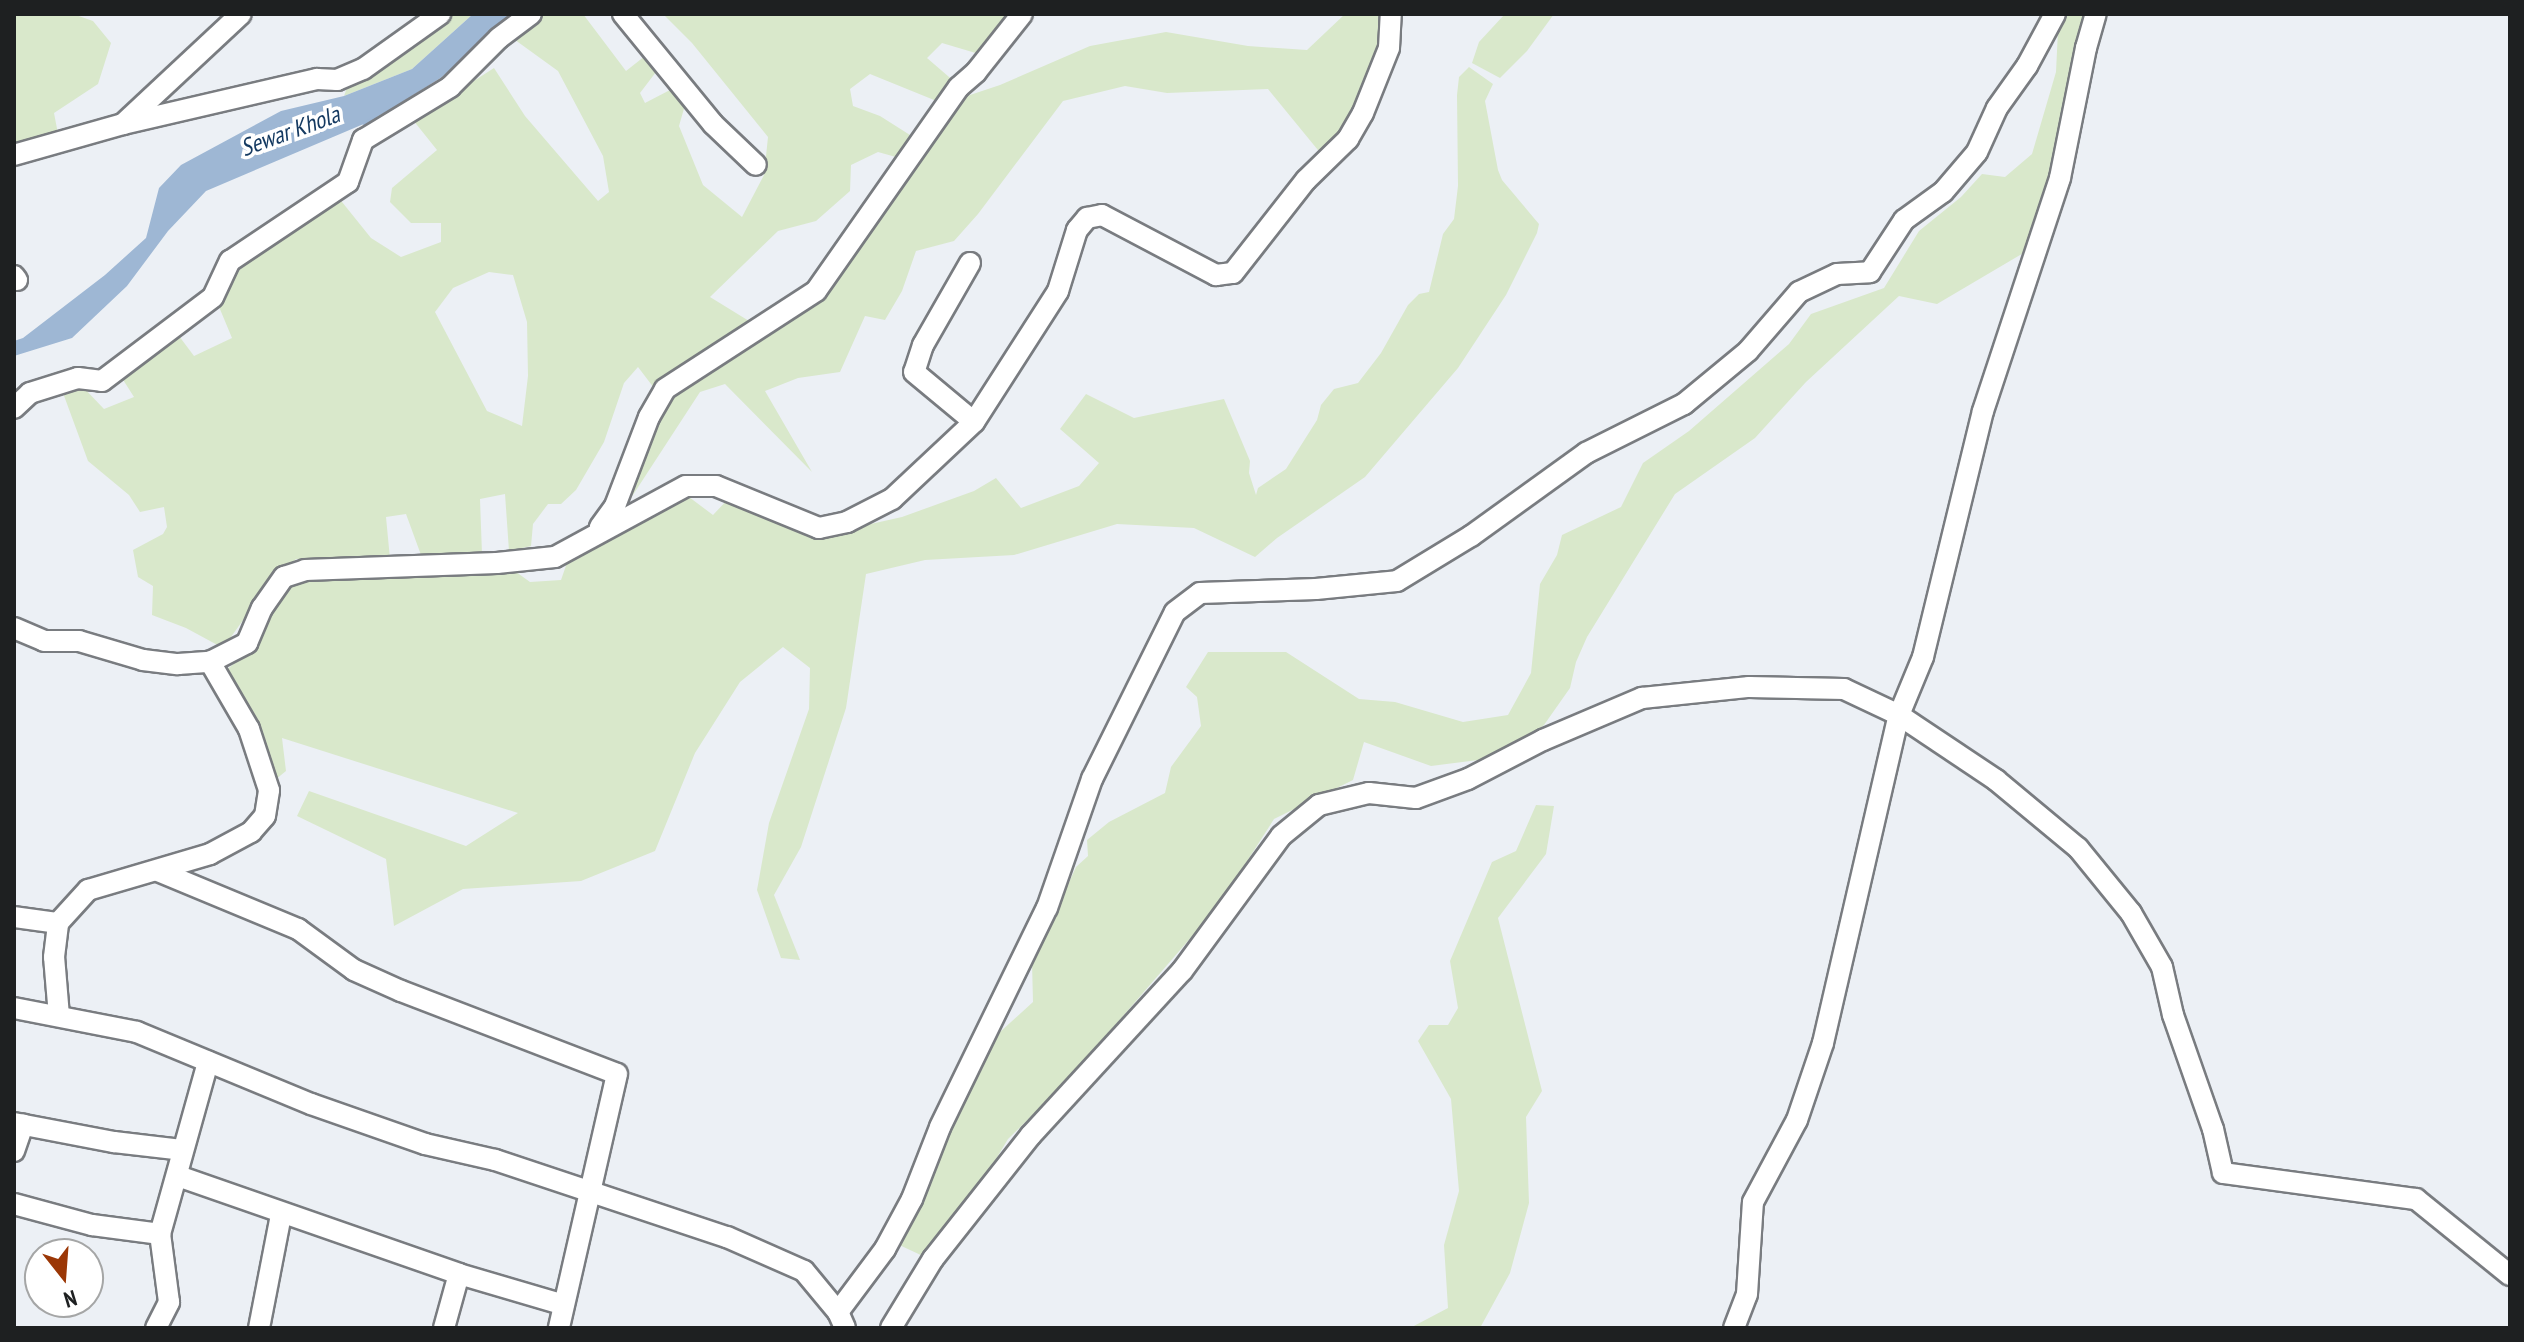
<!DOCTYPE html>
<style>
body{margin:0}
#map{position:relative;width:2524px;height:1342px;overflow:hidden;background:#ecf0f5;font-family:"PT Sans Narrow",sans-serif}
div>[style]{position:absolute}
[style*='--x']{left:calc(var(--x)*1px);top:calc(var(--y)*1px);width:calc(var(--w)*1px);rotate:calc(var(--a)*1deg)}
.green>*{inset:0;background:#d9e8cb}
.water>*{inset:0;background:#9eb7d4}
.stream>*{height:4px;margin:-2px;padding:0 2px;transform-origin:2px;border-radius:2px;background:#9eb7d4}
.roads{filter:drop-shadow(2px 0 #797c80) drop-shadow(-2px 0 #797c80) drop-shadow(0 2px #797c80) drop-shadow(0 -2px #797c80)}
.minor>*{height:20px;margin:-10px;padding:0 10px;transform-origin:10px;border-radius:10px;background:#fff}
span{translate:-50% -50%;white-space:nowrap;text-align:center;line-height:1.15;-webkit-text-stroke:7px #fff;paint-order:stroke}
.water-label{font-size:24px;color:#153a61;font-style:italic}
.frame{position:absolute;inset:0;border:16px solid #1e2021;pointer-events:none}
.north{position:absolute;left:24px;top:1238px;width:80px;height:80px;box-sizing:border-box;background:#fff;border:2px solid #a5a6a6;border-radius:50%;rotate:163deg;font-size:22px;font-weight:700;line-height:32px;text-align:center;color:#1e2021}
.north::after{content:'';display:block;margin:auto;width:28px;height:36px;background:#9b3706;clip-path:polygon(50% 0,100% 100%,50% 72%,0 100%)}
</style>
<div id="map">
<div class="green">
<i style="clip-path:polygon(14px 14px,73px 14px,93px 21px,111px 43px,98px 84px,54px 113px,59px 139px,14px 151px)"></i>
<i style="clip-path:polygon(432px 14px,473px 14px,412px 69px,344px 96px,353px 71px)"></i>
<i style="clip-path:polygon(evenodd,540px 14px,583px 14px,626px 71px,645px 56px,656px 72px,640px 93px,645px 103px,670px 90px,685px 105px,679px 126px,703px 185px,742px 217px,764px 175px,768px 137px,692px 43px,663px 14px,1012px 14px,979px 54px,942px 43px,927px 58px,956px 83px,939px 102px,870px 74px,850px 89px,853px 106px,880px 116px,910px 135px,903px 159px,878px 152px,851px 165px,850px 191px,816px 221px,778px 231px,710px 297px,749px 321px,654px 388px,638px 367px,624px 383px,604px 442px,576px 490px,561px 504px,548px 504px,533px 524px,531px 546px,509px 551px,505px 494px,480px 499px,482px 554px,421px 555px,406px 514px,386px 517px,390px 559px,296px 559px,262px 594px,223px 648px,186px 628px,152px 615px,153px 586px,138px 577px,133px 550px,163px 534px,167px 527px,164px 507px,140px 512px,129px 495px,88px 461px,63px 393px,82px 386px,104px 409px,134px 397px,120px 375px,176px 332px,194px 356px,232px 338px,217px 302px,235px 267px,338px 197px,371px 238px,401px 257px,441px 242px,441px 223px,411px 223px,390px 202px,392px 188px,437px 150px,413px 120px,494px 68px,525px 116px,598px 201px,609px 192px,603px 156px,558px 71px,511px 37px,540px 14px,489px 272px,513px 275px,527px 322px,528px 376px,522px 426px,487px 411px,435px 312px,453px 288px,489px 272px)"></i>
<i style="clip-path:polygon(1345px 14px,1381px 14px,1383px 46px,1359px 110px,1322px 155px,1268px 89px,1167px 93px,1125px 86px,1063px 101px,978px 214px,954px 241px,916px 251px,902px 291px,885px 320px,865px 316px,840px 372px,798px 378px,765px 391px,812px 472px,725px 384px,700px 392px,629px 501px,661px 402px,805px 308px,961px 98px,1000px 85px,1090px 46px,1166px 32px,1248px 46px,1307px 50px)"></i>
<i style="clip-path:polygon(1554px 14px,1527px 51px,1500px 78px,1472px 63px,1479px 42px,1504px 15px)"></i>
<i style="clip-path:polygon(2055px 14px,2092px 14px,2084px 110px,2054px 235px,1937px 304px,1899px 296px,1806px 382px,1755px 438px,1675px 494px,1587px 637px,1576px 662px,1570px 688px,1544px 725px,1515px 749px,1478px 760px,1431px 766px,1364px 742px,1353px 780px,1274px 819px,1219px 905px,1066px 1082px,1008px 1139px,978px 1189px,925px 1257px,895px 1243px,931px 1184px,936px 1143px,983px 1068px,989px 1042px,1033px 1002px,1032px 963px,1076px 867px,1088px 856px,1087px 840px,1109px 822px,1165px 793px,1171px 767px,1201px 726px,1197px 697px,1186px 687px,1208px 652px,1286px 652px,1359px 699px,1395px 702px,1463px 722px,1508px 715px,1531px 673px,1540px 584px,1557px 555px,1562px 535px,1621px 507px,1643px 463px,1689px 431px,1789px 344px,1811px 314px,1884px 288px,1919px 231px,1961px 197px,1982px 174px,2005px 177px,2032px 154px,2056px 72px,2058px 30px)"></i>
<i style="clip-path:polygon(1469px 67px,1493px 84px,1485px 101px,1498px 170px,1502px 180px,1539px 224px,1537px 233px,1506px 295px,1458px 368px,1365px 477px,1277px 538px,1255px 557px,1194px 528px,1117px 524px,1014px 555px,925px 560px,866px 574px,846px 708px,801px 847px,774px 895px,800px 960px,781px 958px,757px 890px,769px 823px,809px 709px,810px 668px,783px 647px,740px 682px,695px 753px,655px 851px,581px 881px,463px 889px,394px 926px,386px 859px,297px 816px,309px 791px,466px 846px,518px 813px,282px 738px,286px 771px,270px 784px,248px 707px,226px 670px,258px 645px,287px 582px,320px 575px,512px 569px,530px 582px,561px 580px,569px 557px,689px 497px,713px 515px,730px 497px,826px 534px,902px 517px,974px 491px,996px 478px,1021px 508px,1079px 486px,1099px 463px,1060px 429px,1086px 394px,1134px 418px,1224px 399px,1250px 461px,1249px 473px,1256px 495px,1258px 488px,1286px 469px,1317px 420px,1321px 405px,1334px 389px,1358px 383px,1381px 353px,1408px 305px,1419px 294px,1429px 292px,1443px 234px,1454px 219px,1458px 186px,1457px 95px,1459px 77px)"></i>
<i style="clip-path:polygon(1536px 805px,1554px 806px,1546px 854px,1498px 918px,1542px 1091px,1526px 1117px,1529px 1203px,1510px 1273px,1480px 1328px,1410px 1328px,1448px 1308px,1444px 1245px,1459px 1191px,1451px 1099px,1418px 1041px,1429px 1025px,1448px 1025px,1458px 1008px,1450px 961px,1492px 862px,1516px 851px)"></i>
</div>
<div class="water">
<i style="clip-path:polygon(473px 14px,515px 14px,442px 77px,396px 106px,366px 123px,206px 191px,168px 231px,127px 286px,72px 338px,14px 356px,14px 341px,23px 338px,105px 275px,146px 238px,159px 188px,181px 165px,281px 111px,344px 96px,412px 69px)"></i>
</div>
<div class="stream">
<i style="--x:364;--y:123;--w:19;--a:-18"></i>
<i style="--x:382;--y:117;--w:21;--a:-39"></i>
</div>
<div class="roads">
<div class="minor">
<i style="--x:623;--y:14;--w:142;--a:50.7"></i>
<i style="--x:713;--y:124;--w:59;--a:43.6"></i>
<i style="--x:123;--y:124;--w:199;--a:-13.1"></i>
<i style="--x:317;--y:79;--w:20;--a:3"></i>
<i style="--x:337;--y:80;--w:28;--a:-23"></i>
<i style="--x:363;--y:69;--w:95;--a:-35.5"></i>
<i style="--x:14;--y:155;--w:113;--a:-15.9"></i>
<i style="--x:123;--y:124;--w:161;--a:-43"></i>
<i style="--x:970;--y:263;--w:95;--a:119.8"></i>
<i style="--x:923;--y:345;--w:28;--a:108"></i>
<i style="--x:914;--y:372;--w:78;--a:39.8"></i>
<i style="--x:14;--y:276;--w:5;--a:53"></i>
<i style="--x:14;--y:408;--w:22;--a:-43"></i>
<i style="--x:30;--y:393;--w:50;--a:-17.4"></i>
<i style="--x:78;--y:378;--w:24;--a:7"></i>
<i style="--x:102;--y:381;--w:139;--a:-37.1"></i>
<i style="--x:213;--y:297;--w:40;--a:-65"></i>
<i style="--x:230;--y:261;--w:142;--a:-33.8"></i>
<i style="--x:348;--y:182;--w:45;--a:-70.3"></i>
<i style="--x:363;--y:140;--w:102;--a:-31.3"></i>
<i style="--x:450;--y:87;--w:69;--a:-45"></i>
<i style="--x:499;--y:38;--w:40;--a:-37"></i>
<i style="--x:600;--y:527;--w:26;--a:-54"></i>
<i style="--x:615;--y:506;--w:95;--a:-69.1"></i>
<i style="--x:649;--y:417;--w:32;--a:-60"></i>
<i style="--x:665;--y:389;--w:180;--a:-33"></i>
<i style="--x:816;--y:291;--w:249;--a:-55"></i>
<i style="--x:959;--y:87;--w:23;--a:-41"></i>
<i style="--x:976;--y:72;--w:74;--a:-51.6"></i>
<i style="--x:14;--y:628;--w:33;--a:23"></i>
<i style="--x:44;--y:641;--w:35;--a:0"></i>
<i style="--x:79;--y:641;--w:67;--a:16.5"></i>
<i style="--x:143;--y:660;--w:35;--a:7"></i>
<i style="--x:178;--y:664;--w:32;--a:-4"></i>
<i style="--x:210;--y:662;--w:42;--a:-27.2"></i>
<i style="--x:247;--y:643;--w:38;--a:-67"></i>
<i style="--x:262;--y:608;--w:38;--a:-55"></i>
<i style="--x:284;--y:577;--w:22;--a:-18"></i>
<i style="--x:305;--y:570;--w:192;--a:-2.1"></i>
<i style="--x:497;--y:563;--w:58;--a:-5.9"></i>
<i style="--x:555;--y:557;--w:149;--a:-28.5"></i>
<i style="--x:686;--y:486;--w:30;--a:0"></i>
<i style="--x:716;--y:486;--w:111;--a:22.2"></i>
<i style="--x:819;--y:528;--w:29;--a:-12"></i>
<i style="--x:847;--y:522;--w:51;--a:-27.1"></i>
<i style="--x:892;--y:499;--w:112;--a:-43.2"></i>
<i style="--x:974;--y:422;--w:156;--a:-57.3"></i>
<i style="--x:1058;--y:291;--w:64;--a:-72.7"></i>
<i style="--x:1077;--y:230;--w:16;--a:-50"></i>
<i style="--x:1087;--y:218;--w:15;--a:-11"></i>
<i style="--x:1102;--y:215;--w:129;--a:27.8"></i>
<i style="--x:1216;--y:275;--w:17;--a:-7"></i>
<i style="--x:1233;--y:273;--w:118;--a:-51.9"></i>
<i style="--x:1306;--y:180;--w:59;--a:-44.3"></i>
<i style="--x:1348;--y:139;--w:30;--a:-60"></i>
<i style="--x:1363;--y:113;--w:70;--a:-68.2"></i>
<i style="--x:1389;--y:48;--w:34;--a:-87"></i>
<i style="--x:158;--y:871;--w:152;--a:22.5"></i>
<i style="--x:298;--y:929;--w:69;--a:36.2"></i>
<i style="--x:354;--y:970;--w:51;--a:24.1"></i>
<i style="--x:401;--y:991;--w:231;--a:21"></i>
<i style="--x:617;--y:1074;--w:261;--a:102.9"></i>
<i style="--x:14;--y:917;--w:44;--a:7.8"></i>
<i style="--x:14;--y:1008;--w:125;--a:11"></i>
<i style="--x:137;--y:1032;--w:188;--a:22.5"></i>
<i style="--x:311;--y:1104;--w:121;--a:19.3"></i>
<i style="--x:425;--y:1144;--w:72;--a:12.9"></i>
<i style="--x:495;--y:1160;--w:244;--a:18.4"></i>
<i style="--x:727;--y:1237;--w:84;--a:23.8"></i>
<i style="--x:804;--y:1271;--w:53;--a:50.3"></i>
<i style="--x:838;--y:1312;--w:17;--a:66"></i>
<i style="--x:59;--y:1016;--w:59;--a:-94.8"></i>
<i style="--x:54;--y:957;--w:34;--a:-83"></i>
<i style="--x:58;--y:923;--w:45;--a:-47.7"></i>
<i style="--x:88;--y:890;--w:127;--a:-16.4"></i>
<i style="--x:210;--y:854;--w:47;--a:-28.2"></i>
<i style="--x:251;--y:832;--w:21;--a:-49"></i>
<i style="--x:265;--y:816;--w:26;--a:-81"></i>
<i style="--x:269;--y:790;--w:64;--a:-108.2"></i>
<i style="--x:249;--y:729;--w:78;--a:-120.2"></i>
<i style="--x:14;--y:1123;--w:102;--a:10.8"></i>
<i style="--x:114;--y:1142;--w:68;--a:6.7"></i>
<i style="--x:14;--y:1151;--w:28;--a:-71"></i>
<i style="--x:178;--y:1176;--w:298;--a:19.2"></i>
<i style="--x:459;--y:1274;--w:109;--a:16.4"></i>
<i style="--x:14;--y:1204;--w:81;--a:15.1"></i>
<i style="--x:92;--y:1225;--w:69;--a:7.5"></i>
<i style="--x:838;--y:1312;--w:79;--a:-53.3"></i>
<i style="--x:885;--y:1249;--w:57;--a:-61.6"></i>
<i style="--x:912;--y:1199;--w:77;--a:-68.7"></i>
<i style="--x:940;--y:1127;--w:244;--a:-64"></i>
<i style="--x:1047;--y:908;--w:137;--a:-70.8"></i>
<i style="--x:1092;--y:779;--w:186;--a:-63.6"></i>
<i style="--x:1175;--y:612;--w:31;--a:-37"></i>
<i style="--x:1200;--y:593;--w:116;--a:-2"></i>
<i style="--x:1316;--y:589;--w:81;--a:-5.6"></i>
<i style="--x:1397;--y:581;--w:87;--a:-31.3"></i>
<i style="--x:1471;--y:536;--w:142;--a:-35.8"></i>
<i style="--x:1586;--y:453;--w:110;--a:-26.6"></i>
<i style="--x:1684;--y:404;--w:83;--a:-39.6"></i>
<i style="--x:1748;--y:351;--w:78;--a:-49.2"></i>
<i style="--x:1799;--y:292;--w:42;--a:-25.3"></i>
<i style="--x:1837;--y:274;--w:33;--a:-3"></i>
<i style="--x:1870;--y:272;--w:62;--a:-56.8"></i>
<i style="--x:1904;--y:220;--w:48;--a:-35.7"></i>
<i style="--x:1943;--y:192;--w:52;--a:-49.6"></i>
<i style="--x:1977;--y:152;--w:48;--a:-65.6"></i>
<i style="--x:1997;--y:108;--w:52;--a:-54.5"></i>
<i style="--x:2027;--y:66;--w:59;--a:-61.7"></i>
<i style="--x:156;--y:1328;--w:29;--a:-63"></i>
<i style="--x:169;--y:1302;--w:69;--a:-97.5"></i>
<i style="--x:160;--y:1234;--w:179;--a:-74.4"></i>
<i style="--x:259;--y:1328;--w:115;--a:-79"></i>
<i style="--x:444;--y:1328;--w:56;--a:-74.5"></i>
<i style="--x:891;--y:1328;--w:81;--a:-58.7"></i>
<i style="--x:933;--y:1259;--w:158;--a:-51.7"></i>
<i style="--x:1031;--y:1135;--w:223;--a:-47.4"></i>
<i style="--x:1182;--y:971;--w:167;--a:-53.7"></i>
<i style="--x:1281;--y:836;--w:49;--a:-39.2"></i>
<i style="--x:1319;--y:805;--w:51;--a:-13.5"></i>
<i style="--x:1369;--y:793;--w:47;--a:6.1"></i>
<i style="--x:1416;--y:798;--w:55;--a:-20.1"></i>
<i style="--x:1468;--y:779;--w:85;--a:-27.5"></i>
<i style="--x:1543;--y:740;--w:108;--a:-23"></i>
<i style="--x:1642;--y:698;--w:108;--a:-5.9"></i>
<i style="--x:1749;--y:687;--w:95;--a:1.2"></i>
<i style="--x:1844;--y:689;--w:61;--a:25.3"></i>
<i style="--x:1899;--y:715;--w:117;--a:33.8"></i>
<i style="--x:1996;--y:780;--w:107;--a:39.7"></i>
<i style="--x:2078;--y:848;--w:84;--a:50.8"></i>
<i style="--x:2131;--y:913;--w:62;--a:60.1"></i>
<i style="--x:2162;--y:967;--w:49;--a:77.1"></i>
<i style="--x:2173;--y:1015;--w:121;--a:70.7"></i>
<i style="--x:2213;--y:1129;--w:45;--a:77.2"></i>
<i style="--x:2223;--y:1173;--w:195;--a:7.7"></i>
<i style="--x:2416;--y:1199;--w:121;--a:39"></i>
<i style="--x:1734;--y:1328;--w:36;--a:-69"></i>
<i style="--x:1747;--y:1294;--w:92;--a:-86.3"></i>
<i style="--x:1753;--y:1202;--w:93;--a:-61.8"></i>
<i style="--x:1797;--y:1120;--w:81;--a:-71.3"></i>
<i style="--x:1823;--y:1043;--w:337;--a:-77"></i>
<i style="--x:1899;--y:715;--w:63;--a:-67.5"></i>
<i style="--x:1923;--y:657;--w:253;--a:-76.3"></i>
<i style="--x:1983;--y:411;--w:245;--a:-71.7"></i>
<i style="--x:2060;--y:178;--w:133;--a:-78.7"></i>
<i style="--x:2086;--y:48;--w:35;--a:-74"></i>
</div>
</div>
<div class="water-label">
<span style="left:290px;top:131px;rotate:-20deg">Sewar Khola</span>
</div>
<div class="frame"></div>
<div class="north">N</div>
</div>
